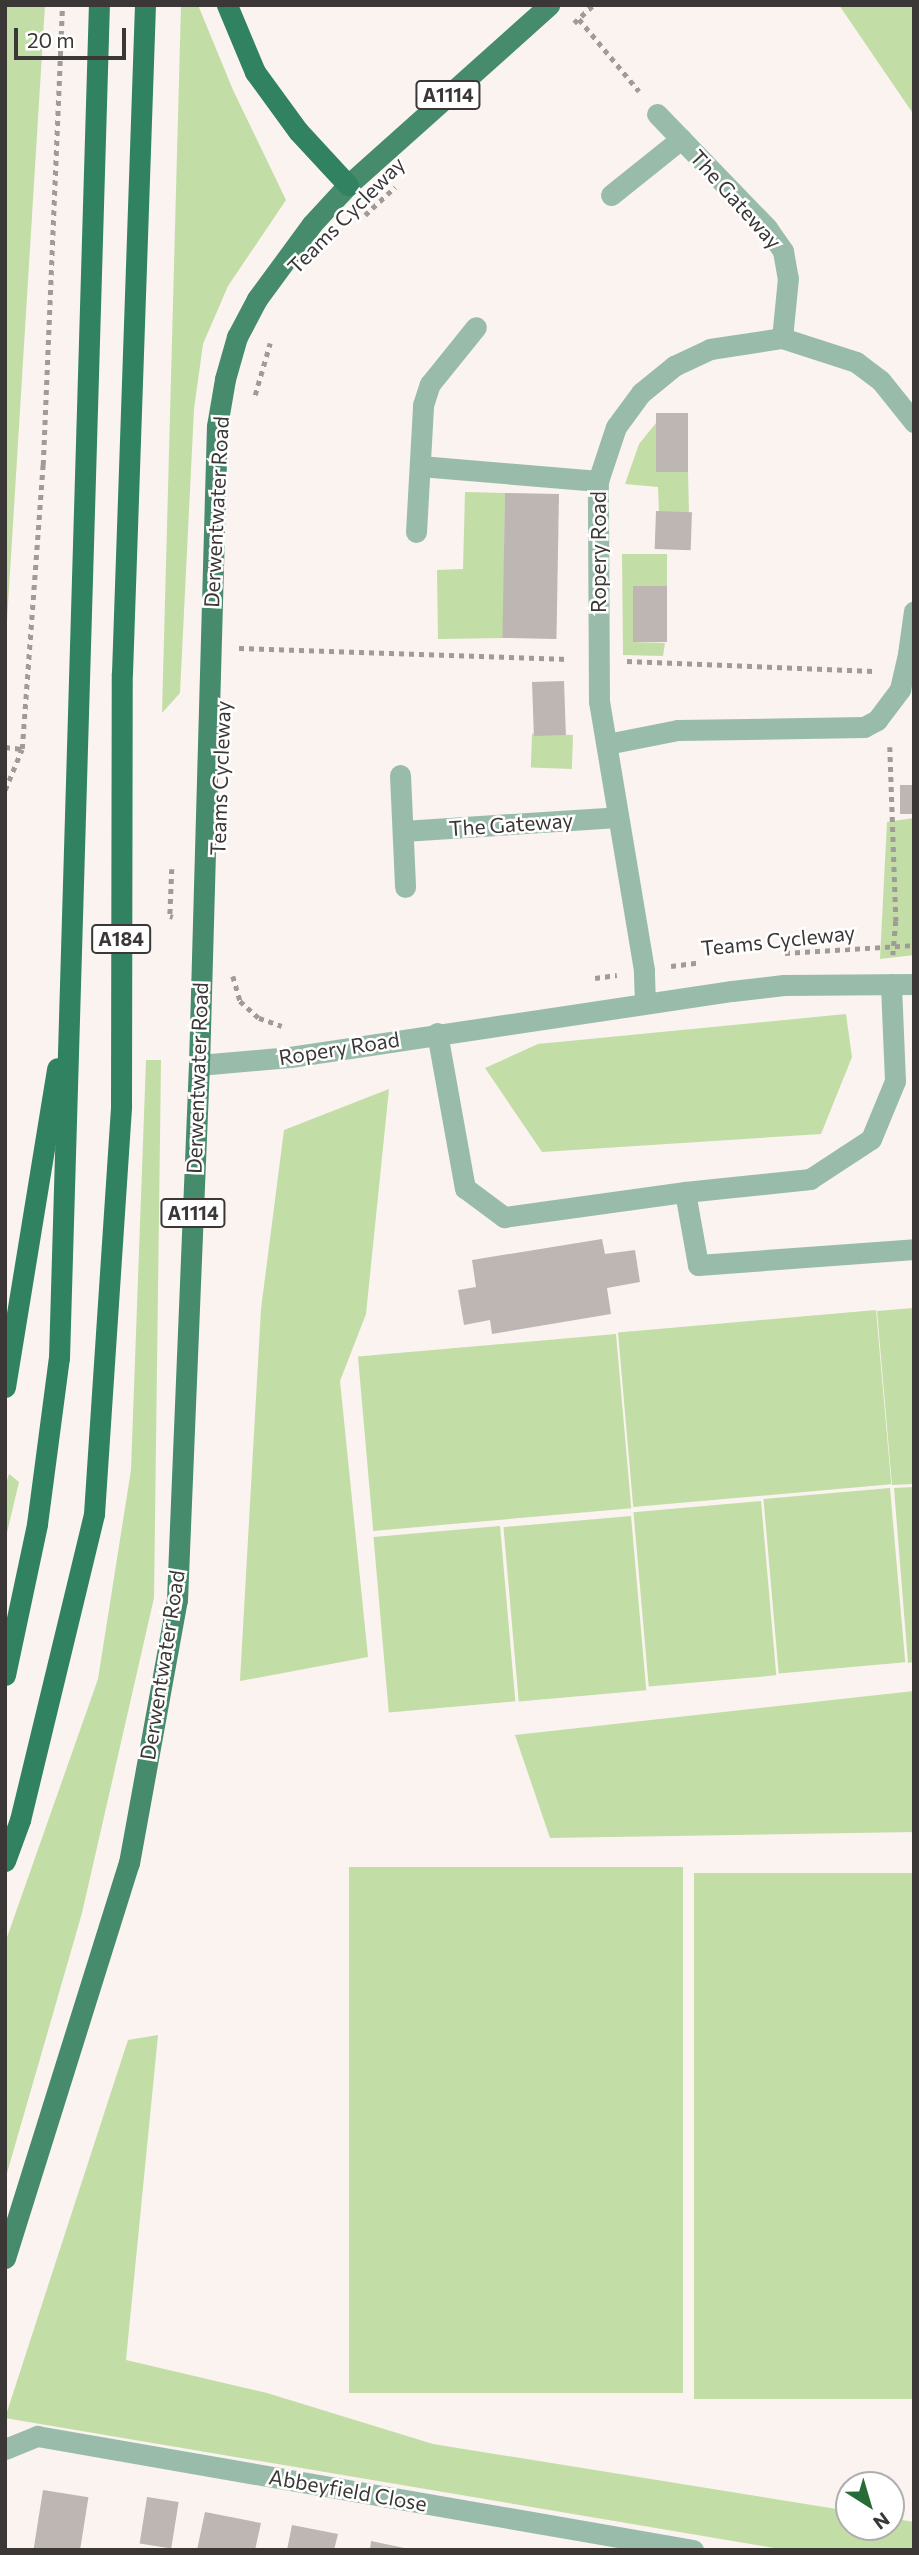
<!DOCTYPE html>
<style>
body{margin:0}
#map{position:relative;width:919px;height:2555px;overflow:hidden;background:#faf3ef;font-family:Commissioner,sans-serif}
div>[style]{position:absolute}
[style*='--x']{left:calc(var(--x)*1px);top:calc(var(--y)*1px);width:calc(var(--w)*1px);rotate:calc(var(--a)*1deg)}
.green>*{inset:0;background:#c3dda6;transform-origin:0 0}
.building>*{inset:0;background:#bdb6b3;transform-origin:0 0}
.path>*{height:4.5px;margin-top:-2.25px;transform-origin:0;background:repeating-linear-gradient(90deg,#a09a98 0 5px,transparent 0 10px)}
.service>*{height:21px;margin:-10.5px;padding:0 10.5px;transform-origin:10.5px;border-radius:10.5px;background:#99bcaa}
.minor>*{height:21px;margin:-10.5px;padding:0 10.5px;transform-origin:10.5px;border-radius:10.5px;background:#99bcaa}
.primary>*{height:21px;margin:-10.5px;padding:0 10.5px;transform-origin:10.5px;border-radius:10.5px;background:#458b6c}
.trunk>*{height:21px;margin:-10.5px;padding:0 10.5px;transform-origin:10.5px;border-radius:10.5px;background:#308261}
span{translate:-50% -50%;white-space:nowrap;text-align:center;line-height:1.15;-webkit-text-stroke:5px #fff;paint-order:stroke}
.shield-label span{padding:2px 5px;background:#fff;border:2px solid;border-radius:5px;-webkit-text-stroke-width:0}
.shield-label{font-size:19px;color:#3a3736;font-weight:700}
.street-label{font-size:21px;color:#3a3736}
.frame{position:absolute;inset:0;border:7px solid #3a3736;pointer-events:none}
.north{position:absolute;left:835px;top:2471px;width:70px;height:70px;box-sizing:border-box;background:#fff;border:2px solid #b0afaf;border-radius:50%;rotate:143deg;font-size:19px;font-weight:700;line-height:28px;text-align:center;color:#3a3736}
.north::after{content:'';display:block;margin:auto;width:24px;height:32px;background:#276b37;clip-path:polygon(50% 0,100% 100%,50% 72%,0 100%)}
.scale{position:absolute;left:14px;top:28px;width:112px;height:32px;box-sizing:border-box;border:4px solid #3a3736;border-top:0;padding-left:9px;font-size:21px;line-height:24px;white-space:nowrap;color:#3a3736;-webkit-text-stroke:5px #fff;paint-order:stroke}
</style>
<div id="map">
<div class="green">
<i style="clip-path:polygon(5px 5px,45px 5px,5px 653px)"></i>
<i style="clip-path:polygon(181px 5px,198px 5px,233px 90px,286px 200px,228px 286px,203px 344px,194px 409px,180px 693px,162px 713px)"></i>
<i style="clip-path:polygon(839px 5px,914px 5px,914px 115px)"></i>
<i style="clip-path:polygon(656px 423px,658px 471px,688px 472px,689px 513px,659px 513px,658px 487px,625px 484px,639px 444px)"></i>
<i style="clip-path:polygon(465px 492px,505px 493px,504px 638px,438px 639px,437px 570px,463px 569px)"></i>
<i style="clip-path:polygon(622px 554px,667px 554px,667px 586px,633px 586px,633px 642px,665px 643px,663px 656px,623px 655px)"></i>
<i style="left:573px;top:735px;width:34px;height:41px;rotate:92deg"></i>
<i style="clip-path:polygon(914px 818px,914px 955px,880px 959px,887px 822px)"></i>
<i style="clip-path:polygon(846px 1014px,852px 1057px,821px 1134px,542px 1152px,485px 1068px,538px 1044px)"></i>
<i style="clip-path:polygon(146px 1060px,161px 1060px,154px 1598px,82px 1913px,5px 2180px,5px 1943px,98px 1679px,131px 1470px)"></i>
<i style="clip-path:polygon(389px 1089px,366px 1314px,340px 1381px,368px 1657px,240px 1681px,261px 1309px,284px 1130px)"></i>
<i style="clip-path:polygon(914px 1308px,914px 1484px,892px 1485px,877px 1311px)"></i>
<i style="left:876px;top:1310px;width:175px;height:259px;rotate:85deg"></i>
<i style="left:616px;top:1334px;width:175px;height:259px;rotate:85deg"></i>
<i style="clip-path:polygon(9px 1474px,19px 1482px,5px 1541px,5px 1487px)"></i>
<i style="clip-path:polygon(914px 1487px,914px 1662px,908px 1663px,894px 1488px)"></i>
<i style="left:890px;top:1488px;width:175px;height:127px;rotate:85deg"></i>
<i style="left:761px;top:1501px;width:175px;height:128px;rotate:85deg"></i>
<i style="left:631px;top:1516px;width:175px;height:128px;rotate:85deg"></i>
<i style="left:500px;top:1526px;width:176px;height:127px;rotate:85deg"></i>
<i style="clip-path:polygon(914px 1691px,914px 1832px,550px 1838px,515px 1735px)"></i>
<i style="left:683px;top:1867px;width:526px;height:334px;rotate:90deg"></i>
<i style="left:914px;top:1873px;width:526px;height:220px;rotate:90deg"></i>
<i style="clip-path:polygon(158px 2035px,126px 2360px,267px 2393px,433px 2444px,849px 2511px,849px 2527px,891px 2527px,891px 2518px,914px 2522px,914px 2550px,786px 2550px,5px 2418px,128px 2040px)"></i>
</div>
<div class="building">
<i style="left:688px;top:413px;width:59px;height:32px;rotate:90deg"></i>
<i style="left:505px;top:493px;width:54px;height:145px;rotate:1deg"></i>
<i style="left:656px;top:511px;width:36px;height:38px;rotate:2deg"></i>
<i style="left:633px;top:586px;width:34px;height:56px"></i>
<i style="left:564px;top:681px;width:54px;height:32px;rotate:88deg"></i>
<i style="left:900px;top:785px;width:14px;height:29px"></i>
<i style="clip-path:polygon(602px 1239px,605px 1254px,635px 1250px,640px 1282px,607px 1288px,611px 1314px,492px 1334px,490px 1320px,464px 1325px,458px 1290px,476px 1287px,472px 1260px)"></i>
<i style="left:43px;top:2490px;width:46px;height:61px;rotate:9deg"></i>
<i style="left:147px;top:2497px;width:32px;height:47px;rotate:9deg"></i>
<i style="clip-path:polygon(205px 2512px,261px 2523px,255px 2550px,197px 2550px)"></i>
<i style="clip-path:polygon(292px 2525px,338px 2534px,334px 2550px,287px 2550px)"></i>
<i style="clip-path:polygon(371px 2541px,409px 2549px,409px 2550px,370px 2550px)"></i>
</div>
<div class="path">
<i style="--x:579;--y:19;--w:94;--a:50.2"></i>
<i style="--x:574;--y:23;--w:26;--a:-43"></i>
<i style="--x:365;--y:215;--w:41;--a:-43"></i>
<i style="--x:255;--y:395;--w:54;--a:-73.9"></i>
<i style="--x:239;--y:648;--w:330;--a:1.9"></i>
<i style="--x:627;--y:661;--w:247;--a:2.3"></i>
<i style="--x:5;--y:747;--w:17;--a:7"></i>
<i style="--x:890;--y:747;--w:174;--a:88"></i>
<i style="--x:896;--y:921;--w:34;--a:95"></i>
<i style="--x:5;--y:790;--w:44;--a:-67.5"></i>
<i style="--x:22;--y:749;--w:285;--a:-85.8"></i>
<i style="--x:43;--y:465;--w:460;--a:-87.6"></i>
<i style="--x:172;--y:869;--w:47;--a:92.4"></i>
<i style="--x:170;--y:916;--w:3;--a:18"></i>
<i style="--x:785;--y:953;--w:129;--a:-3.5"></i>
<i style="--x:671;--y:966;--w:26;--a:-7"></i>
<i style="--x:233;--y:976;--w:26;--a:74"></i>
<i style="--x:240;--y:1001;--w:25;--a:42"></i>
<i style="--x:259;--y:1018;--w:24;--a:19"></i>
<i style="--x:595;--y:978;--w:22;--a:-8"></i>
</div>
<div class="service">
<i style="--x:611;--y:195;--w:90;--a:-38.7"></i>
<i style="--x:416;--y:532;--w:127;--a:-86.8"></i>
<i style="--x:423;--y:405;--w:22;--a:-72"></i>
<i style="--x:430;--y:384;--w:73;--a:-51.1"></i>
<i style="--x:400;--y:775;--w:112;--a:87.4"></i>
<i style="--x:437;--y:1033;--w:158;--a:79.8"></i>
<i style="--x:465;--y:1188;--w:49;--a:36.6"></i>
<i style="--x:504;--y:1217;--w:183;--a:-7.9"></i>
<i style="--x:685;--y:1192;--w:74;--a:79.9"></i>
<i style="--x:698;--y:1265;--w:217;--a:-4.2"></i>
<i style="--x:685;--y:1192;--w:126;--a:-5.9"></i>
<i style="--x:810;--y:1179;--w:73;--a:-33.3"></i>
<i style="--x:871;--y:1139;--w:63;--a:-67.5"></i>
<i style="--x:895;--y:1081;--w:97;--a:-92.4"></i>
</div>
<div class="minor">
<i style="--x:657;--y:114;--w:158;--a:46"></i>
<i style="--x:767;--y:228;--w:28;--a:55"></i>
<i style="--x:783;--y:251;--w:27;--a:80"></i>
<i style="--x:788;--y:278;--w:60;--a:95.7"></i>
<i style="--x:420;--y:466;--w:179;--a:4.8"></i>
<i style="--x:607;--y:744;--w:72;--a:-11.2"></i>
<i style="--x:678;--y:730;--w:186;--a:-0.9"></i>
<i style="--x:864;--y:727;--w:15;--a:-28"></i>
<i style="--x:877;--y:720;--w:39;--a:-53"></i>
<i style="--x:900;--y:689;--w:36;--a:-77"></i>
<i style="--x:908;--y:654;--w:43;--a:-82.1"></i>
<i style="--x:403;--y:831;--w:215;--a:-3.7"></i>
<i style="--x:645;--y:1003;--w:33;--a:-92"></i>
<i style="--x:644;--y:970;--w:273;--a:-99.5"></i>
<i style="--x:599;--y:701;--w:220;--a:-90.3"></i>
<i style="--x:598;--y:481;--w:57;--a:-71.6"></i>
<i style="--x:616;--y:427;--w:42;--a:-53.7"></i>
<i style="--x:641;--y:393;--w:43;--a:-39.3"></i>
<i style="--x:674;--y:366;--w:40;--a:-25"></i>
<i style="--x:710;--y:349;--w:73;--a:-8.7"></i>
<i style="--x:782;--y:338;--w:78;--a:18"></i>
<i style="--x:856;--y:362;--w:31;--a:37"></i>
<i style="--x:881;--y:381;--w:53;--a:51.2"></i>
<i style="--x:199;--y:1065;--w:91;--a:-5"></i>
<i style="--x:290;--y:1057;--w:447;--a:-8.5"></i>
<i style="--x:732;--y:991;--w:52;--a:-6.6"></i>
<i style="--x:784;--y:985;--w:130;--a:-0.4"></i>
<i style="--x:5;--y:2449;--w:35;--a:-22"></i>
<i style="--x:37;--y:2436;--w:666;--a:9.86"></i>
</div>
<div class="primary">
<i style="--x:5;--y:2258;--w:414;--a:-72.6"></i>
<i style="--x:129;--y:1863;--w:267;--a:-79.7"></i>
<i style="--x:177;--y:1600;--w:535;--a:-87.65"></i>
<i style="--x:199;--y:1065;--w:639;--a:-88.39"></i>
<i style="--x:217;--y:426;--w:48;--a:-80.3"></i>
<i style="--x:225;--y:379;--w:44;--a:-74.1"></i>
<i style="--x:237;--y:337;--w:43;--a:-62.2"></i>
<i style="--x:257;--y:299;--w:93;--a:-53.7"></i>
<i style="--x:312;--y:224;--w:53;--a:-47.3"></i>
<i style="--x:348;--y:185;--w:270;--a:-41.8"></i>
</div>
<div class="trunk">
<i style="--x:227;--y:5;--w:73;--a:67.3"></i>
<i style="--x:255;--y:72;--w:73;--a:53.9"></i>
<i style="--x:298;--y:131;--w:74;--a:47.2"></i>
<i style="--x:5;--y:1387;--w:323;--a:-80.7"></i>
<i style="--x:5;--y:1675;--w:154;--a:-78"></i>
<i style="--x:37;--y:1524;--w:167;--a:-82.5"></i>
<i style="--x:59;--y:1358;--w:1354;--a:-88.31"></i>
<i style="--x:5;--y:1861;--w:44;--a:-69.9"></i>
<i style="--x:20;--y:1820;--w:315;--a:-76.4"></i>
<i style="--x:94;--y:1514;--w:409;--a:-86.2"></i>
<i style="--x:121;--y:1106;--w:433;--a:-89.9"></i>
<i style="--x:122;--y:673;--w:668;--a:-88.03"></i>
</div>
<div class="shield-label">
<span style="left:448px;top:95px">A1114</span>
<span style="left:121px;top:939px">A184</span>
<span style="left:193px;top:1213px">A1114</span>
</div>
<div class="street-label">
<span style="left:736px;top:199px;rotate:48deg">The Gateway</span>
<span style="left:346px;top:215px;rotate:-45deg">Teams Cycleway</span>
<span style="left:216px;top:512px;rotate:-87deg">Derwentwater Road</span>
<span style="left:598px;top:552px;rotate:-90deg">Ropery Road</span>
<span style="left:220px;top:778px;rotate:-88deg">Teams Cycleway</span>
<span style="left:511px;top:824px;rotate:-4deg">The Gateway</span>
<span style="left:778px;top:940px;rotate:-6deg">Teams Cycleway</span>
<span style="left:339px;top:1048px;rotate:-9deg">Ropery Road</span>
<span style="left:197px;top:1078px;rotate:-88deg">Derwentwater Road</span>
<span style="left:162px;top:1665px;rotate:-81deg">Derwentwater Road</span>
<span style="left:348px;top:2490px;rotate:10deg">Abbeyfield Close</span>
</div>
<div class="frame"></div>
<div class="north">N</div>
<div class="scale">20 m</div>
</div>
